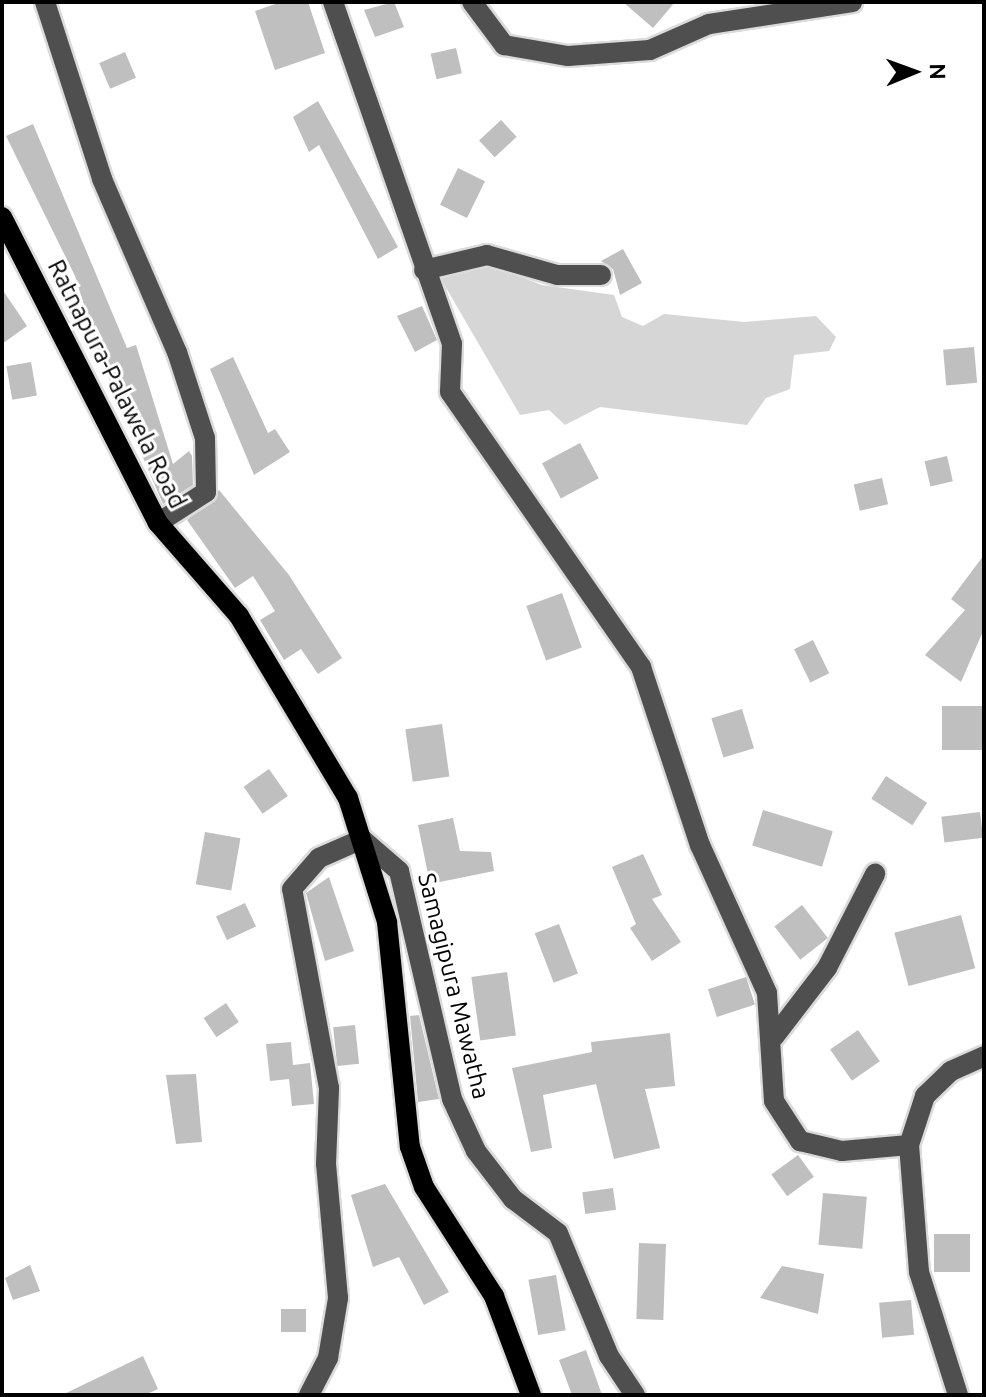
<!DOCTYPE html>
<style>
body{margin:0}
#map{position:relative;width:986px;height:1397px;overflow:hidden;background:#fff;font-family:Ubuntu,sans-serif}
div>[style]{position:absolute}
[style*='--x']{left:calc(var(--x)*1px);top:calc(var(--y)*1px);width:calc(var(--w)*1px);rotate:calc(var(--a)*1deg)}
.green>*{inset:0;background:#d6d6d6}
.building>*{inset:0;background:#bfbfbf;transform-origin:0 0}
.roads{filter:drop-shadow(2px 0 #dbdbdb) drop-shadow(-2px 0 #dbdbdb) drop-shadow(0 2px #dbdbdb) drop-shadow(0 -2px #dbdbdb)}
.minor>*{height:20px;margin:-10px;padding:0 10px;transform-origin:10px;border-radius:10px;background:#4f4f4f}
.major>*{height:20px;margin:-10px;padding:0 10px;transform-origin:10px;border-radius:10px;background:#000}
span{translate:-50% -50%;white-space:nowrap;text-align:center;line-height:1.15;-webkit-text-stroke:6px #fff;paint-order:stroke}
.street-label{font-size:24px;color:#000}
.frame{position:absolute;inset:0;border:4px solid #000;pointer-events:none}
.north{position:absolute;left:874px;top:32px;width:80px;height:80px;-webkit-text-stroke:6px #fff;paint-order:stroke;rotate:89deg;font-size:22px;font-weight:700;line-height:32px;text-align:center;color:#000}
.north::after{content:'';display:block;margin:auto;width:28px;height:36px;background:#000;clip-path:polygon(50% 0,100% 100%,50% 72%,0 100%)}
</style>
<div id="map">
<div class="green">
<i style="clip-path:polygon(487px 264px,542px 285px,614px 295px,622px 317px,643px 326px,664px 314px,744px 322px,816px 316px,836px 337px,829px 351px,794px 355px,790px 389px,766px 398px,747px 425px,600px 407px,565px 425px,549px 410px,520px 415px,438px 274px)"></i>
</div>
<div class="building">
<i style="clip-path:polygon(281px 2px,308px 2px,325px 53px,275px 70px,255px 11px)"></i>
<i style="clip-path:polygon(394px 2px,404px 27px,375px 37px,364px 10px)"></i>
<i style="clip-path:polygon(623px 2px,675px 2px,653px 28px)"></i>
<i style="left:456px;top:48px;width:26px;height:26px;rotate:77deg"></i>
<i style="left:125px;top:52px;width:28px;height:28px;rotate:67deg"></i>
<i style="clip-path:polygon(318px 101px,398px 247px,378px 259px,319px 145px,309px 152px,293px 117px)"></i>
<i style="left:501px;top:120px;width:23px;height:30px;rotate:47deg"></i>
<i style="clip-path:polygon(33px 124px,127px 348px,136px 345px,173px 464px,189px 451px,192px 456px,193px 485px,163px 504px,101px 360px,75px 276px,6px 136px)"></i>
<i style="left:458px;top:168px;width:30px;height:41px;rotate:26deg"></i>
<i style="clip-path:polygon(623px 249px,642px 283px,620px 295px,613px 269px,601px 261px)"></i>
<i style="clip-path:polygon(2px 289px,27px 326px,2px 344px)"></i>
<i style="clip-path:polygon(422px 306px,437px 340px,415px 352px,397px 316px)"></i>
<i style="left:974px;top:347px;width:36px;height:31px;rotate:85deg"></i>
<i style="clip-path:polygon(233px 357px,268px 433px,275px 429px,290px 452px,254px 475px,210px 369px)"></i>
<i style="left:31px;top:362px;width:34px;height:25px;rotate:80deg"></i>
<i style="left:580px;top:443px;width:40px;height:43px;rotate:62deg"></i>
<i style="left:947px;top:456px;width:26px;height:23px;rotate:77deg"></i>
<i style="left:882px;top:478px;width:27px;height:29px;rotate:77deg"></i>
<i style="clip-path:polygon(219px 490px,289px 575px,342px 658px,318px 674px,301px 649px,284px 660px,260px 620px,275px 611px,253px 576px,235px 588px,187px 520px)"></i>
<i style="clip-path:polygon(984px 555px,984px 629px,961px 682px,925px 655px,965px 610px,951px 599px)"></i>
<i style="left:562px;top:593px;width:58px;height:38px;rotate:70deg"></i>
<i style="left:813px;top:640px;width:37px;height:21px;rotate:64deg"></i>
<i style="left:984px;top:706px;width:44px;height:42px;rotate:90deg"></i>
<i style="left:742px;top:709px;width:41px;height:32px;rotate:73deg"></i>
<i style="left:442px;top:724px;width:53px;height:37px;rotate:82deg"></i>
<i style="left:269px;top:769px;width:33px;height:31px;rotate:55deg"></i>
<i style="left:886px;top:776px;width:49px;height:27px;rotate:33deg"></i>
<i style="left:763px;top:810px;width:73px;height:37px;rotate:17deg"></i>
<i style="left:980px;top:812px;width:26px;height:39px;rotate:83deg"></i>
<i style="clip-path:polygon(453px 818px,460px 851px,491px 852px,494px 871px,430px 884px,418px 825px)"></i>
<i style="left:205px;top:832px;width:36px;height:53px;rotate:10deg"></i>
<i style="clip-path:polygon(643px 854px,662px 895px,652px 899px,681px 942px,652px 961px,630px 928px,636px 924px,612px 867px)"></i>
<i style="clip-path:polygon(329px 877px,354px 951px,325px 961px,306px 893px)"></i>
<i style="left:245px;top:903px;width:26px;height:32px;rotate:65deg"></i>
<i style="left:802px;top:905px;width:42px;height:35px;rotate:52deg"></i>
<i style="left:961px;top:915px;width:55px;height:69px;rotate:75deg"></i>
<i style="left:559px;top:924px;width:53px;height:26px;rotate:69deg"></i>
<i style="left:507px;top:972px;width:64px;height:36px;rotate:82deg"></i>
<i style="left:746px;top:977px;width:29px;height:40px;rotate:72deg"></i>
<i style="left:226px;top:1003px;width:23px;height:27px;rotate:56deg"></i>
<i style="clip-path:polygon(419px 1015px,439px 1099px,418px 1102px,410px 1016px)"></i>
<i style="left:355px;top:1025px;width:39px;height:22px;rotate:84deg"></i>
<i style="left:858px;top:1030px;width:38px;height:34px;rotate:55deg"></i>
<i style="clip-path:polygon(670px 1033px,675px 1086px,645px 1089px,660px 1148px,614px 1159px,596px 1084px,543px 1095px,552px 1148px,531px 1152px,512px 1068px,592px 1052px,591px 1042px)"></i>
<i style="clip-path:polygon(291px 1042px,293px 1065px,310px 1063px,314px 1104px,292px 1106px,289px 1079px,270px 1081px,266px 1044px)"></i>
<i style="clip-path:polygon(196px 1074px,202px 1142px,176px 1144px,166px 1075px)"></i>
<i style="left:798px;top:1155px;width:27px;height:33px;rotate:54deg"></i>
<i style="clip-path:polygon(385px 1184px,449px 1292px,424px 1305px,399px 1257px,373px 1267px,351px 1195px)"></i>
<i style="left:613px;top:1188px;width:22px;height:31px;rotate:82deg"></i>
<i style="left:823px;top:1193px;width:44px;height:52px;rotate:5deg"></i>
<i style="left:934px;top:1234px;width:36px;height:38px"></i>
<i style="left:639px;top:1243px;width:27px;height:76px;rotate:2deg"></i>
<i style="clip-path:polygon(30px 1265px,40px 1291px,13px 1300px,5px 1278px)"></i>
<i style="clip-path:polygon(782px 1266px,824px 1274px,818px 1314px,760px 1298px)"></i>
<i style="left:556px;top:1275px;width:56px;height:28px;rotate:80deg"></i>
<i style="left:911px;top:1300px;width:35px;height:32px;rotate:85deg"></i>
<i style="left:281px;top:1309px;width:25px;height:23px"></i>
<i style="clip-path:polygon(586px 1350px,602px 1395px,572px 1395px,559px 1360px)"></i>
<i style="clip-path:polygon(143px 1356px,158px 1389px,145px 1395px,62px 1395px)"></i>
</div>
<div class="roads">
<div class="minor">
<i style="--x:45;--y:2;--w:186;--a:72.1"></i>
<i style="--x:102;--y:179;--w:189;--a:66.6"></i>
<i style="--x:177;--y:352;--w:90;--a:72"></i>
<i style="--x:205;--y:438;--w:54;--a:88.9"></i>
<i style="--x:206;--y:492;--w:57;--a:147.1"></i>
<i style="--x:333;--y:2;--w:362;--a:70.8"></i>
<i style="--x:452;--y:344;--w:48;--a:92.4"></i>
<i style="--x:450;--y:392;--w:335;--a:55.2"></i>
<i style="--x:641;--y:667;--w:188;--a:71.7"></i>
<i style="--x:700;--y:845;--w:162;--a:65.6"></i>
<i style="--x:767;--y:993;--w:108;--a:86.3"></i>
<i style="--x:774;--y:1101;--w:48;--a:57"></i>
<i style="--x:800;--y:1141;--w:43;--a:13.4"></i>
<i style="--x:842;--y:1151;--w:67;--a:-5.1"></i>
<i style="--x:472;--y:2;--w:54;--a:53.3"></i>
<i style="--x:504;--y:45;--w:65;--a:9.8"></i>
<i style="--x:568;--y:56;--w:82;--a:-4.2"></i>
<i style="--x:650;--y:50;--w:64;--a:-23.8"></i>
<i style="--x:709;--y:24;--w:145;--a:-8.7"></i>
<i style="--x:424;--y:270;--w:65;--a:-13.4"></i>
<i style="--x:487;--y:255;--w:73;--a:15.9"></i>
<i style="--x:557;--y:275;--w:44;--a:0"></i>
<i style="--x:774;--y:1037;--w:87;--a:-52.5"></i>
<i style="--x:827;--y:968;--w:106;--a:-62.9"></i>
<i style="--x:309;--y:1395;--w:42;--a:-62.8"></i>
<i style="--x:328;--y:1358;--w:61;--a:-80.5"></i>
<i style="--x:338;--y:1298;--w:135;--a:-95.1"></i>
<i style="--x:326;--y:1164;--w:76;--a:-87.7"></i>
<i style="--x:329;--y:1088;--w:202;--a:-100.5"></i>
<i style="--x:292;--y:889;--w:41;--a:-48.9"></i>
<i style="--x:319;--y:858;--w:47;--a:-23.8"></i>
<i style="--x:362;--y:839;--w:49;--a:40.9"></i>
<i style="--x:399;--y:871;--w:234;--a:76.9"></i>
<i style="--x:452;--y:1099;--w:57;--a:65.2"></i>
<i style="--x:476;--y:1151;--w:61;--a:52.4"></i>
<i style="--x:513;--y:1199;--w:56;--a:37.1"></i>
<i style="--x:558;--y:1233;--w:133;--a:67.5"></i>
<i style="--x:609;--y:1356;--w:47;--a:56.3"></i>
<i style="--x:958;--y:1395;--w:129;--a:-107.6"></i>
<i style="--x:919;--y:1272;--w:127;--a:-94.5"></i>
<i style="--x:909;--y:1145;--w:52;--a:-71.9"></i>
<i style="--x:925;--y:1096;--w:36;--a:-44"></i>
<i style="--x:951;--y:1071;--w:36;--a:-24"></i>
</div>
<div class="major">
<i style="--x:2;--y:217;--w:343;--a:63"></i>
<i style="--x:158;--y:523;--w:123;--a:48.9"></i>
<i style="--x:239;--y:616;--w:212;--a:59.1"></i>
<i style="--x:348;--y:798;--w:130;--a:72.5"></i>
<i style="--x:387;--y:922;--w:226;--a:84.2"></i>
<i style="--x:410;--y:1147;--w:42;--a:70.7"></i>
<i style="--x:424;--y:1187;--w:130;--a:57.3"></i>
<i style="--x:494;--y:1296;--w:106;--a:69.5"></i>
</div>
</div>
<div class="street-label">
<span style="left:117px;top:384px;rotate:63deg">Ratnapura-Palawela Road</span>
<span style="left:454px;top:986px;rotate:76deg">Samagipura Mawatha</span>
</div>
<div class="frame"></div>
<div class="north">N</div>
</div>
